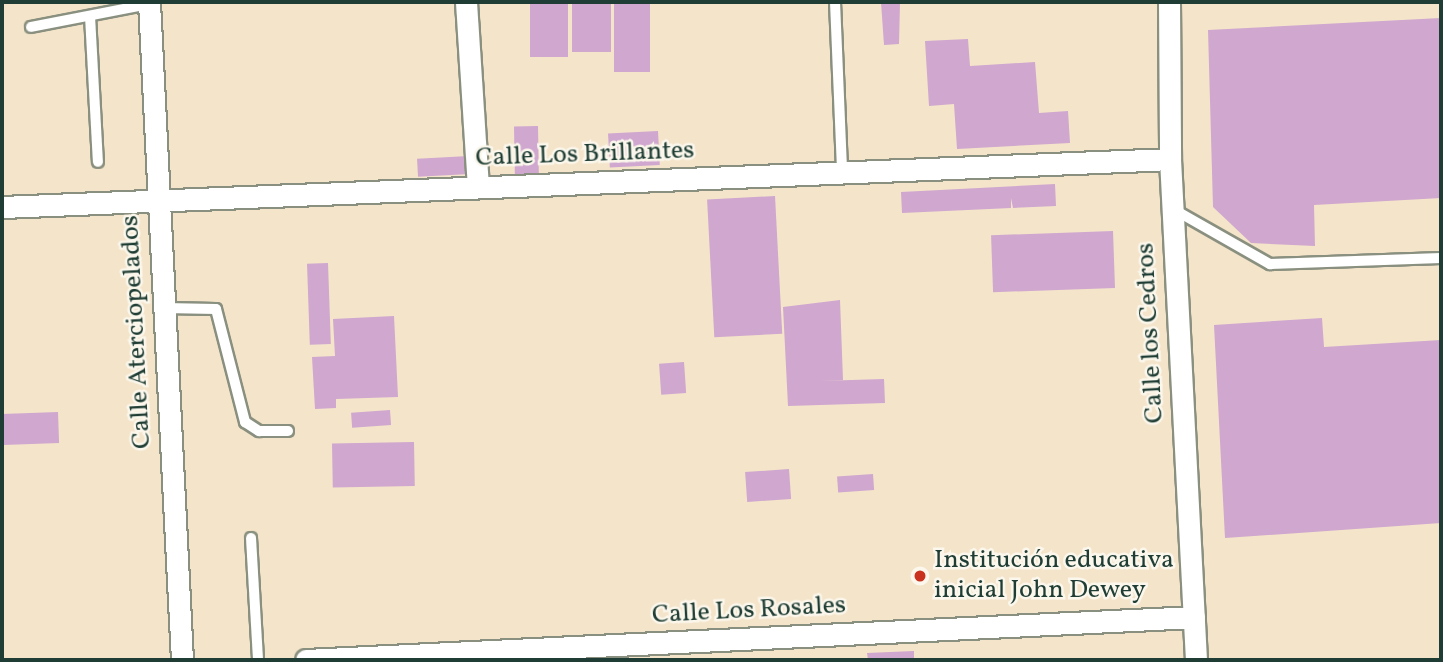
<!DOCTYPE html>
<meta charset="utf-8">
<style>
body{margin:0}
#map{position:relative;width:1443px;height:662px;overflow:hidden;background:#f4e4ca;font-family:Vollkorn,serif}
div>[style]{position:absolute}
[style*='--x']{left:calc(var(--x)*1px);top:calc(var(--y)*1px);width:calc(var(--w)*1px);rotate:calc(var(--a)*1deg)}
.building>*{inset:0;background:#cfa7cf;transform-origin:0 0}
.roads{filter:drop-shadow(2px 0 #8a907f) drop-shadow(-2px 0 #8a907f) drop-shadow(0 2px #8a907f) drop-shadow(0 -2px #8a907f)}
.lane>*{height:10px;margin:-5px;padding:0 5px;transform-origin:5px;border-radius:5px;background:#fff}
.street>*{height:21px;margin:-10.5px;padding:0 10.5px;transform-origin:10.5px;border-radius:10.5px;background:#fff}
.dots>*{width:19px;height:19px;translate:-50% -50%;box-sizing:border-box;border:4px solid #fbf7ec;border-radius:50%}
span{translate:-50% -50%;white-space:nowrap;text-align:center;line-height:1.15;-webkit-text-stroke:5px #fbf7ec;paint-order:stroke}
.street-label{font-size:26px;color:#1f3d34}
.poi-label{font-size:26px;color:#1f3d34}
.left{translate:0 -50%;text-align:left}
.frame{position:absolute;inset:0;border:4px solid #1f3d34;pointer-events:none}
</style>
<div id="map">
<div class="building">
<i style="left:530px;top:2px;width:38px;height:55px"></i>
<i style="left:572px;top:2px;width:39px;height:50px"></i>
<i style="left:614px;top:2px;width:36px;height:70px"></i>
<i style="clip-path:polygon(881px 2px,900px 2px,899px 44px,884px 45px)"></i>
<i style="clip-path:polygon(1441px 18px,1441px 198px,1314px 205px,1315px 246px,1251px 243px,1213px 207px,1208px 30px)"></i>
<i style="clip-path:polygon(968px 39px,970px 66px,1035px 62px,1039px 113px,1068px 111px,1070px 143px,957px 149px,954px 104px,929px 106px,925px 41px)"></i>
<i style="left:538px;top:126px;width:51px;height:24px;rotate:89deg"></i>
<i style="left:658px;top:131px;width:34px;height:50px;rotate:87deg"></i>
<i style="left:469px;top:156px;width:18px;height:52px;rotate:87deg"></i>
<i style="clip-path:polygon(1055px 184px,1056px 206px,1013px 208px,1011px 198px,1011px 208px,902px 213px,901px 192px)"></i>
<i style="left:775px;top:196px;width:138px;height:68px;rotate:87deg"></i>
<i style="left:1113px;top:231px;width:57px;height:122px;rotate:88deg"></i>
<i style="left:328px;top:263px;width:81px;height:21px;rotate:88deg"></i>
<i style="clip-path:polygon(840px 300px,843px 380px,819px 381px,884px 379px,885px 403px,788px 406px,783px 307px)"></i>
<i style="clip-path:polygon(394px 316px,398px 397px,336px 399px,336px 408px,315px 409px,312px 357px,335px 356px,333px 319px)"></i>
<i style="clip-path:polygon(1322px 318px,1324px 347px,1441px 340px,1441px 523px,1225px 538px,1214px 325px)"></i>
<i style="left:684px;top:362px;width:31px;height:25px;rotate:86deg"></i>
<i style="left:390px;top:410px;width:15px;height:39px;rotate:86deg"></i>
<i style="left:58px;top:412px;width:31px;height:56px;rotate:88deg"></i>
<i style="left:414px;top:442px;width:44px;height:82px;rotate:89deg"></i>
<i style="left:789px;top:469px;width:30px;height:44px;rotate:86deg"></i>
<i style="left:873px;top:474px;width:16px;height:36px;rotate:86deg"></i>
<i style="clip-path:polygon(914px 651px,914px 660px,868px 660px,867px 653px)"></i>
</div>
<div class="roads">
<div class="lane">
<i style="--x:835;--y:2;--w:170;--a:87.6"></i>
<i style="--x:90;--y:16;--w:146;--a:86.9"></i>
<i style="--x:31;--y:27;--w:120;--a:-11"></i>
<i style="--x:1173;--y:209;--w:112;--a:29.6"></i>
<i style="--x:1270;--y:264;--w:171;--a:-2"></i>
<i style="--x:164;--y:308;--w:52;--a:1.1"></i>
<i style="--x:216;--y:309;--w:117;--a:75.6"></i>
<i style="--x:245;--y:422;--w:17;--a:33"></i>
<i style="--x:259;--y:431;--w:29;--a:0"></i>
<i style="--x:251;--y:538;--w:122;--a:86.7"></i>
</div>
<div class="street">
<i style="--x:149;--y:2;--w:659;--a:87.13"></i>
<i style="--x:466;--y:2;--w:185;--a:86.3"></i>
<i style="--x:1169;--y:2;--w:157;--a:89.6"></i>
<i style="--x:1170;--y:159;--w:502;--a:87.03"></i>
<i style="--x:2;--y:207;--w:1169;--a:-2.35"></i>
<i style="--x:306;--y:660;--w:889;--a:-2.77"></i>
</div>
</div>
<div class="dots">
<i style="left:920px;top:576px;background:#c8321e"></i>
</div>
<div class="street-label">
<span style="left:585px;top:155px;rotate:-2deg">Calle Los Brillantes</span>
<span style="left:137px;top:332px;rotate:-93deg">Calle Aterciopelados</span>
<span style="left:1151px;top:333px;rotate:-93deg">Calle los Cedros</span>
<span style="left:749px;top:611px;rotate:-3deg">Calle Los Rosales</span>
</div>
<div class="poi-label">
<span class="left" style="left:934px;top:576px">Institución educativa<br>inicial John Dewey</span>
</div>
<div class="frame"></div>
</div>
